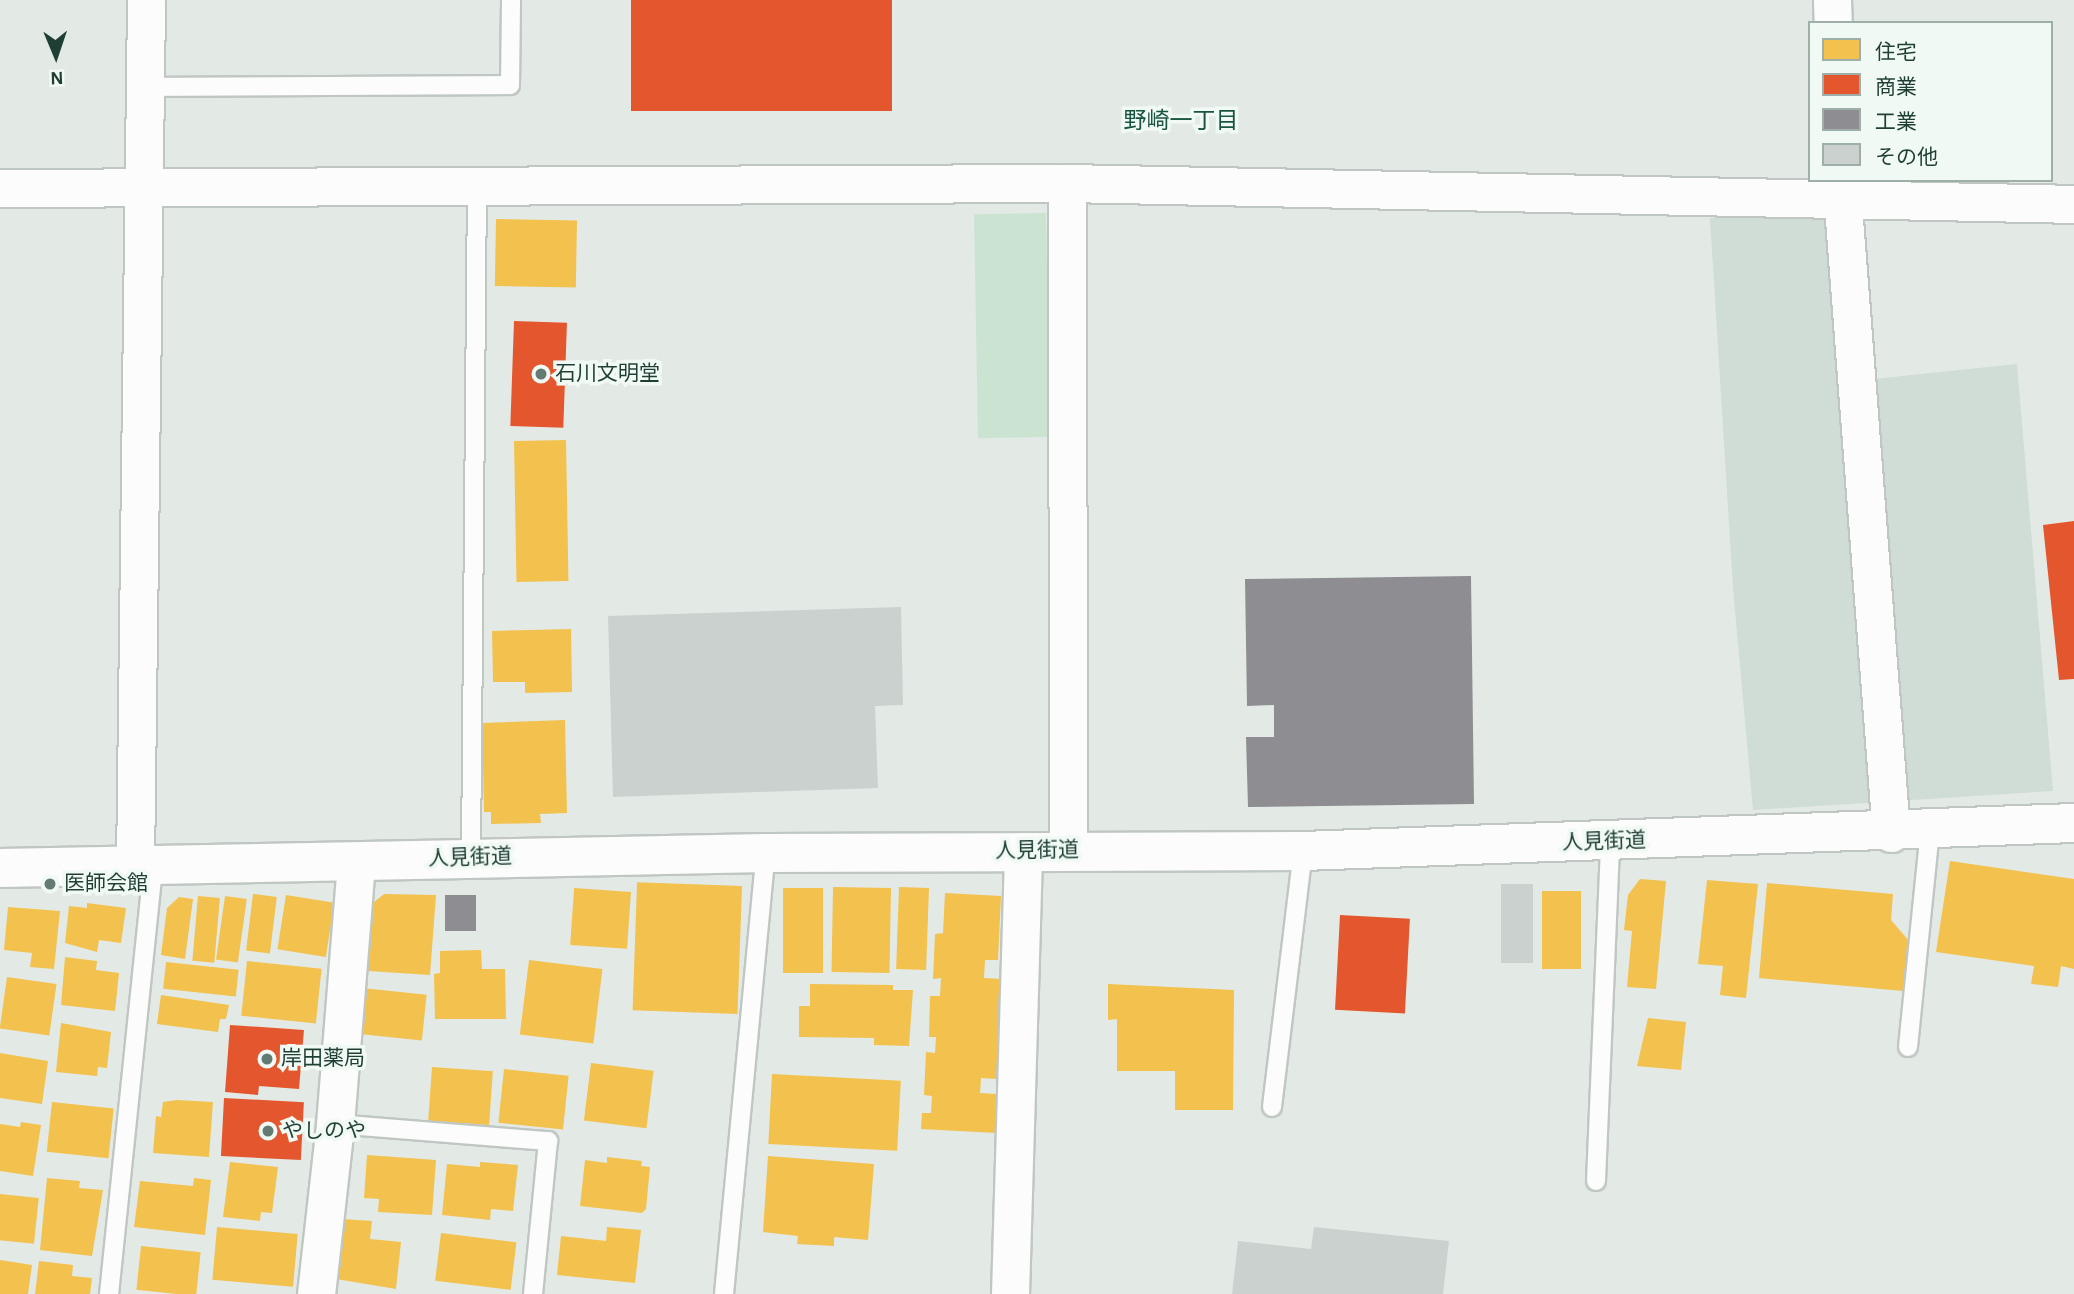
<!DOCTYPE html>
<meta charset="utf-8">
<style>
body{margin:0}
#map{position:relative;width:2074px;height:1294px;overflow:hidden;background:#e3eae6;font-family:"Alegreya Sans","Noto Sans JP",sans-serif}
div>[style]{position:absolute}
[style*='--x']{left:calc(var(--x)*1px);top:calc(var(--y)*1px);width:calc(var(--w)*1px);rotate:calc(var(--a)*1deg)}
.built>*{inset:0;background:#d0dcd6}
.green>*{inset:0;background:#cae4d1;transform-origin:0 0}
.homes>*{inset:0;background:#f2c14e;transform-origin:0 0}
.shops>*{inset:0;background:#e4572e;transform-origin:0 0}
.industry>*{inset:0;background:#8d8d92;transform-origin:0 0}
.building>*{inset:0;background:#cad1ce;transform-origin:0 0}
.roads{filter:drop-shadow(2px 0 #c0c7c3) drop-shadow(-2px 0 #c0c7c3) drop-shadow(0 2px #c0c7c3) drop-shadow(0 -2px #c0c7c3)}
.service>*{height:18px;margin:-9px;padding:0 9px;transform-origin:9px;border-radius:9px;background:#fbfcfb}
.minor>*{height:37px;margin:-18.5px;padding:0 18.5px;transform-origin:18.5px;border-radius:18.5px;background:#fbfcfb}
.secondary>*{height:38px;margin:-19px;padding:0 19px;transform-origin:19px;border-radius:19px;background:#fbfcfb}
.dots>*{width:19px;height:19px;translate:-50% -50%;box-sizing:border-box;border:4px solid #f1f9f4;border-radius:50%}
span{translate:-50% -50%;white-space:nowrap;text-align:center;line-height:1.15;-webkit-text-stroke:7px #f1f9f4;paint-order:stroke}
.poi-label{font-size:21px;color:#1f3f35}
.left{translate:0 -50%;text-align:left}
.street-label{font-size:21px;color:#1f3f35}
.neighbourhood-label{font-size:23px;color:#195342}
.legend{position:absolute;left:1808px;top:21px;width:245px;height:161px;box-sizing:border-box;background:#f1f9f4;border:2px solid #9dafa8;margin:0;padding:9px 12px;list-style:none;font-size:21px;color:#1f3f35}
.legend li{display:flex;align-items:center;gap:14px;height:35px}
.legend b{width:35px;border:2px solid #9dafa8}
.north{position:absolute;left:21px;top:21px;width:70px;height:70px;-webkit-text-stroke:5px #f1f9f4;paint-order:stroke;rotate:178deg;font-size:19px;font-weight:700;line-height:28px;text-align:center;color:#1f3f35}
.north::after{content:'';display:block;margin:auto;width:24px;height:32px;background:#1f3f35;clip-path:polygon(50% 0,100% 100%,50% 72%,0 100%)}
</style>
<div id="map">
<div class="built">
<i style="clip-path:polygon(1852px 216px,1873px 379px,2017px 364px,2053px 791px,1753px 810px,1733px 588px,1710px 218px)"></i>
</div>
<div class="green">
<i style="left:1046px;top:213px;width:224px;height:72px;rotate:89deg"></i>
</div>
<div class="homes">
<i style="left:496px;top:219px;width:81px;height:67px;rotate:1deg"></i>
<i style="left:566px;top:440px;width:141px;height:52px;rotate:89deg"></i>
<i style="clip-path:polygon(571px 629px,572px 692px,525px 693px,525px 682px,493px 682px,492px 631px)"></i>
<i style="clip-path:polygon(565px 720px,567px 813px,540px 814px,541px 823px,491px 824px,491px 812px,484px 812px,482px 723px)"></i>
<i style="clip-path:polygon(1950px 861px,2074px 879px,2074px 969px,2061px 966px,2058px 987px,2031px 984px,2034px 966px,1936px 952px)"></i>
<i style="clip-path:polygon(1640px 879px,1666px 881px,1656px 989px,1627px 987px,1632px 931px,1624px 930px,1628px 895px)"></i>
<i style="clip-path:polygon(1707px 880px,1758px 884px,1746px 998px,1720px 995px,1723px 966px,1698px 964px)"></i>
<i style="clip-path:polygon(1767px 883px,1893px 894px,1891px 920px,1910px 942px,1903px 991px,1759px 978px)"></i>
<i style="left:742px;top:886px;width:128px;height:105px;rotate:92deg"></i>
<i style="left:833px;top:887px;width:58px;height:85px;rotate:1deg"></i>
<i style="left:899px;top:887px;width:30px;height:82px;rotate:2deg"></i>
<i style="left:783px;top:888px;width:40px;height:85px"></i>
<i style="left:1542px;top:891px;width:39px;height:78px"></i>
<i style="left:631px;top:892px;width:57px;height:57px;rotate:94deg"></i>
<i style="clip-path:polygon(945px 893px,1001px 896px,998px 960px,985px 960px,984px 978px,1001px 979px,997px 1079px,981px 1078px,980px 1093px,997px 1094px,996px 1133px,921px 1129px,922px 1113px,931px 1113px,932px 1096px,924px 1095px,926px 1052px,935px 1053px,936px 1037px,929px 1037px,930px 996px,940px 996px,941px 978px,933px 979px,935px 934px,943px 933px)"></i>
<i style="left:253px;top:894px;width:24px;height:57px;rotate:7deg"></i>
<i style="clip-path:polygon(384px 894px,436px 895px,430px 975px,368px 971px,374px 902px)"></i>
<i style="left:286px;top:895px;width:49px;height:55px;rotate:9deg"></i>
<i style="left:198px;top:896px;width:22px;height:65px;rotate:5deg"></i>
<i style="left:225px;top:896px;width:22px;height:64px;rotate:8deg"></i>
<i style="clip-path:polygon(179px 897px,193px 899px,185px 959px,161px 955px,167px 908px)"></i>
<i style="clip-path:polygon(87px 903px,126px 908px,121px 943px,99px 940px,97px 952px,65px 943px,69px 906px,87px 908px)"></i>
<i style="clip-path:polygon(8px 907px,60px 911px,54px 969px,30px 967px,32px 953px,4px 950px)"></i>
<i style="clip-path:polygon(481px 950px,482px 969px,505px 969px,506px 1019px,435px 1019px,434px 974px,440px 973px,440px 951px)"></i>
<i style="clip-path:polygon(65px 957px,97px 961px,96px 970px,119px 973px,115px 1011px,61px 1005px)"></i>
<i style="left:529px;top:960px;width:74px;height:75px;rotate:7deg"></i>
<i style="left:247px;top:961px;width:75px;height:55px;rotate:6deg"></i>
<i style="left:166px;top:962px;width:73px;height:27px;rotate:6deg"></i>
<i style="left:7px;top:977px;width:50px;height:52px;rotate:8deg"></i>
<i style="clip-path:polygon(810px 984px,893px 985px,893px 990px,913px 990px,909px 1046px,874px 1045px,874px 1038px,799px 1037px,799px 1006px,810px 1006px)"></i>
<i style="clip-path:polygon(1108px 984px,1234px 990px,1233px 1110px,1175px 1110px,1175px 1071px,1117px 1071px,1117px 1019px,1108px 1020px)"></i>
<i style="left:362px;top:988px;width:65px;height:46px;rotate:6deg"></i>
<i style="clip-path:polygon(161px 995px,229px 1005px,226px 1019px,220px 1019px,218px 1032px,157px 1024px)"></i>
<i style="clip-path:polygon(1648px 1018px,1686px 1022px,1681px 1070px,1637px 1066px)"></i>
<i style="clip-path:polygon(61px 1023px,111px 1032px,107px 1068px,98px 1067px,97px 1076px,56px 1072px)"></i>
<i style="clip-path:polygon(0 1053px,48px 1061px,42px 1104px,0 1098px)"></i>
<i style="left:591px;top:1063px;width:63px;height:58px;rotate:7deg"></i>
<i style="left:432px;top:1067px;width:61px;height:54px;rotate:4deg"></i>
<i style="left:504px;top:1069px;width:65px;height:54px;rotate:6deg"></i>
<i style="left:772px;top:1074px;width:129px;height:70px;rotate:3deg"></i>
<i style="clip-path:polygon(177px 1100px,213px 1102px,209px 1157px,153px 1153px,156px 1116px,161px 1117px,163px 1102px)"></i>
<i style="left:52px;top:1102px;width:62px;height:50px;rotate:6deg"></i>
<i style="clip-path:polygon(21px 1122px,41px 1125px,33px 1176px,0 1171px,0 1124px,20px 1127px)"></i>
<i style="clip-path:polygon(367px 1155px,436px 1160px,432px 1215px,378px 1212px,379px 1199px,364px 1198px)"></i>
<i style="clip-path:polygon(768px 1156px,874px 1164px,868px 1240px,834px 1237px,834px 1246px,797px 1244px,798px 1236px,763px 1232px)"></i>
<i style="clip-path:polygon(607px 1157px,642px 1161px,641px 1166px,650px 1167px,646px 1209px,642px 1213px,580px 1206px,585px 1160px,607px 1163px)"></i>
<i style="clip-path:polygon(230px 1162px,278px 1167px,272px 1213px,261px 1212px,260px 1221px,223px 1217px)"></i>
<i style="clip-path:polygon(480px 1162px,518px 1165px,513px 1211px,491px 1209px,490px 1220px,442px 1215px,447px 1164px,480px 1167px)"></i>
<i style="clip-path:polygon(47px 1178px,80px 1181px,79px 1188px,103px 1190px,92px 1256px,40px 1250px)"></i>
<i style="clip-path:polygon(194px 1178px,211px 1180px,205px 1235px,134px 1227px,140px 1181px,193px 1186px)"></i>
<i style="left:0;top:1194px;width:39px;height:46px;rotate:6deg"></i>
<i style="clip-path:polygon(342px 1219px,372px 1221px,370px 1239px,401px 1242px,396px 1289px,336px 1279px)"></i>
<i style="left:217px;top:1227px;width:81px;height:53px;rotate:5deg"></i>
<i style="clip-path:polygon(607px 1227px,641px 1230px,635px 1283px,557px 1275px,561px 1236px,606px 1241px)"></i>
<i style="left:441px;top:1233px;width:76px;height:48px;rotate:7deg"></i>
<i style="left:141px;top:1246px;width:60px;height:44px;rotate:6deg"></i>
<i style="clip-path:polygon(0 1260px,32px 1265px,28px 1294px,0 1294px)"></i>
<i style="clip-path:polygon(39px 1261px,73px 1265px,72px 1276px,92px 1278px,90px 1294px,35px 1294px)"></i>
</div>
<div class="shops">
<i style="left:631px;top:0;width:261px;height:111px"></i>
<i style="left:514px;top:321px;width:53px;height:105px;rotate:2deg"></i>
<i style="clip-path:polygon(2074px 521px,2074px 679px,2059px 680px,2043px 525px)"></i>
<i style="left:1340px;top:915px;width:70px;height:95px;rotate:3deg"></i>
<i style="clip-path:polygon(230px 1025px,304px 1030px,299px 1089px,259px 1086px,258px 1095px,225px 1092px)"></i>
<i style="left:224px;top:1098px;width:80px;height:58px;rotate:3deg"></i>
</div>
<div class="industry">
<i style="clip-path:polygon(1471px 576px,1474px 804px,1248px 807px,1246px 737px,1274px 737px,1274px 705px,1247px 706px,1245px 579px)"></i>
<i style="left:476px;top:895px;width:36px;height:31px;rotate:90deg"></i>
</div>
<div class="building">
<i style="clip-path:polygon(901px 607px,903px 705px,875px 706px,878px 788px,613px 797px,608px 616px)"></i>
<i style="left:1501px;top:884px;width:32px;height:79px"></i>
<i style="clip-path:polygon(1314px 1227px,1449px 1241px,1443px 1294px,1232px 1294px,1238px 1241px,1311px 1249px)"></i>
</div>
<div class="roads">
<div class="service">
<i style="--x:147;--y:87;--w:363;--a:-0.3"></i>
<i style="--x:510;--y:85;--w:85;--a:-89.3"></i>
<i style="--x:471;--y:857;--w:670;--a:-89.49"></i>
<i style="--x:1908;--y:1047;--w:218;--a:-84.2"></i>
<i style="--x:1272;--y:1107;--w:258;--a:-83.1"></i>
<i style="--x:335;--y:1124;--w:214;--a:4.6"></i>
<i style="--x:548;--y:1141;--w:154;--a:95.6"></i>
<i style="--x:1596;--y:1181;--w:339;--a:-87.6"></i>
<i style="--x:109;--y:1294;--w:431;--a:-84.1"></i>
<i style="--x:724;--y:1294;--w:443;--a:-84.6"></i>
</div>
<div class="minor">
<i style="--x:1832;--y:0;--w:23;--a:88"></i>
<i style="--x:1841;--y:180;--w:655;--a:85.62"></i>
<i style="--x:1067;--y:183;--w:667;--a:89.91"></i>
<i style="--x:0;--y:188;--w:1067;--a:-0.27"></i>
<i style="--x:1067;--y:183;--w:1007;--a:1.19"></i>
<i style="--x:135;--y:865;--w:865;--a:-89.27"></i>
<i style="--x:316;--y:1294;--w:171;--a:-83.6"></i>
<i style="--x:335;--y:1124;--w:263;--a:-85.4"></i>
<i style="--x:1010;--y:1294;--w:443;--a:-88.3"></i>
</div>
<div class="secondary">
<i style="--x:0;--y:868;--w:766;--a:-1.12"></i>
<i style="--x:766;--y:853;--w:537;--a:-0.21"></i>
<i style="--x:1303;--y:851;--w:772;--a:-2.08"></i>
</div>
</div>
<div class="dots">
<i style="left:541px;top:374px;background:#647b73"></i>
<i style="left:50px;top:884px;background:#647b73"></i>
<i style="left:267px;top:1059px;background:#647b73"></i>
<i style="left:268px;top:1131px;background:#647b73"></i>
</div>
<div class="poi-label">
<span class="left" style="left:555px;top:374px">石川文明堂</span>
<span class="left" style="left:64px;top:884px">医師会館</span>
<span class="left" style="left:281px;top:1059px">岸田薬局</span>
<span class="left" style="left:282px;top:1131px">やしのや</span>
</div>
<div class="street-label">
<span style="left:1604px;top:842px;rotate:-2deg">人見街道</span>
<span style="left:1037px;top:851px;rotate:-1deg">人見街道</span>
<span style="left:470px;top:858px;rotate:-2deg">人見街道</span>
</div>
<div class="neighbourhood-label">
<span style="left:1181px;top:122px">野崎一丁目</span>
</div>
<ul class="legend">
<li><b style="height:19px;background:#f2c14e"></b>住宅</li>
<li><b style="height:19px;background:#e4572e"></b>商業</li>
<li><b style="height:19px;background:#8d8d92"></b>工業</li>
<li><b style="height:19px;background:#cad1ce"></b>その他</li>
</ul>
<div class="north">N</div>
</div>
